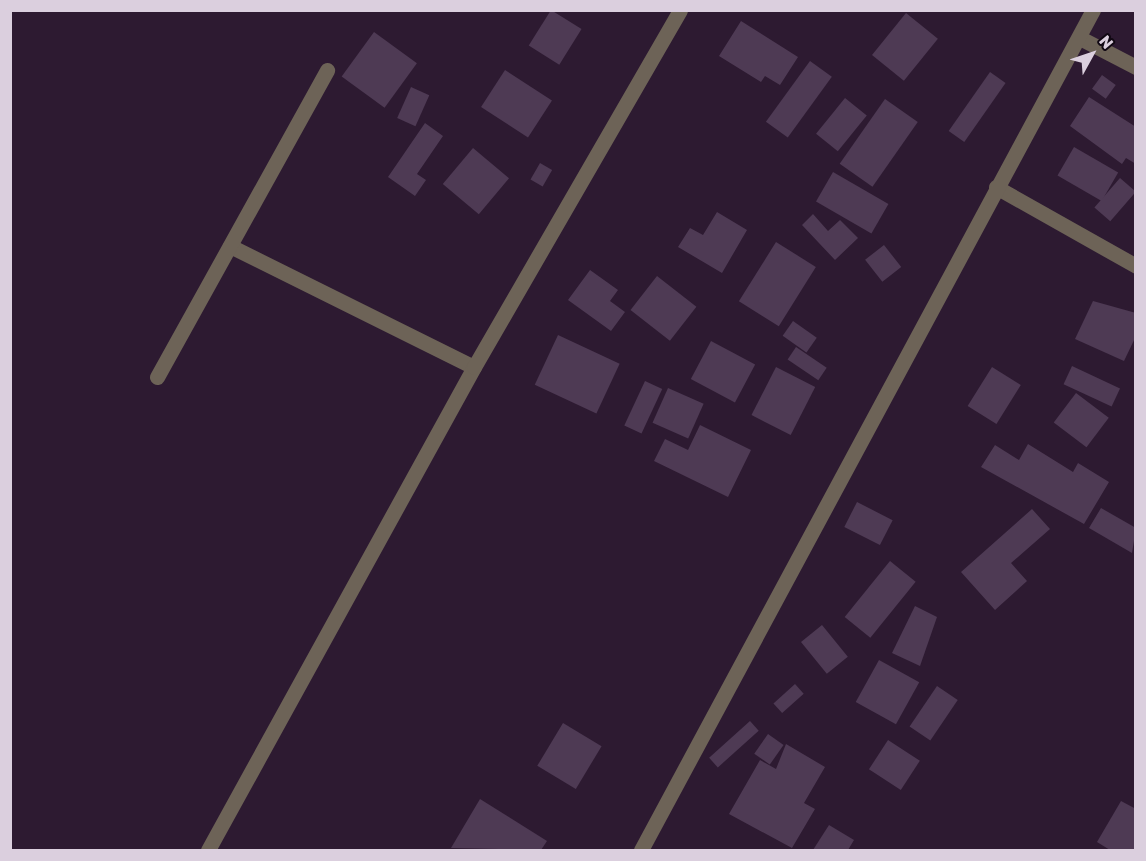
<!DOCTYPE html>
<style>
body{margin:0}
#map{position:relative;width:1146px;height:861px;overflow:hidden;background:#2d1a31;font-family:Rubik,sans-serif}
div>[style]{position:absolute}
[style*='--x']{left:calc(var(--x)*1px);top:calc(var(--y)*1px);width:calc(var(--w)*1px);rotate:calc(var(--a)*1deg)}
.building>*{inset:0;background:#4e3a54;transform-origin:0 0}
.minor>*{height:15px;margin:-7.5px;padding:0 7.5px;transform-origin:7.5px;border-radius:7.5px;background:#6d6357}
span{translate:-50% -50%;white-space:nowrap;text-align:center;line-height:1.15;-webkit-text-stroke:5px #110813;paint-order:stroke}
.frame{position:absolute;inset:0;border:12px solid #dbcfde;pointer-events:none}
.north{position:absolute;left:1062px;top:24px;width:60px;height:60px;-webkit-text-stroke:4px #110813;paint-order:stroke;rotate:50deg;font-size:16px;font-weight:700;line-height:24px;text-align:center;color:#dbcfde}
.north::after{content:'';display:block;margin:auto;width:21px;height:27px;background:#dbcfde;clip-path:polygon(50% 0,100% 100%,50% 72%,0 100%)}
</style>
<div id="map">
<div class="building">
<i style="left:551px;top:10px;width:36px;height:42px;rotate:32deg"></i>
<i style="left:906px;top:13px;width:41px;height:54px;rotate:39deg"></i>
<i style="clip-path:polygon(741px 21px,798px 57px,780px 85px,765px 76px,761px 82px,719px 56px)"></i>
<i style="left:374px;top:32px;width:53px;height:55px;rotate:36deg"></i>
<i style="left:810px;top:61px;width:27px;height:75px;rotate:36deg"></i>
<i style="left:505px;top:70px;width:56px;height:44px;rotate:33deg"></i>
<i style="left:990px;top:72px;width:19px;height:72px;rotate:35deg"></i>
<i style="left:1102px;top:75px;width:17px;height:17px;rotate:36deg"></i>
<i style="left:411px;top:87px;width:20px;height:34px;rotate:24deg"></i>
<i style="clip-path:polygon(1089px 97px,1136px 127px,1136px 164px,1126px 158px,1122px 164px,1070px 126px)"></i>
<i style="left:845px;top:98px;width:28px;height:46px;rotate:39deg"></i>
<i style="left:885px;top:99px;width:40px;height:79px;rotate:35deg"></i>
<i style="clip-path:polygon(425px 123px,443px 136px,417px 174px,426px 180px,415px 196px,388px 177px)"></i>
<i style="left:1074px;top:147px;width:51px;height:33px;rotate:30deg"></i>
<i style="left:473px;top:148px;width:47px;height:47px;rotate:40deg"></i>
<i style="left:540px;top:163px;width:14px;height:19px;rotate:30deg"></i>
<i style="left:833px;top:172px;width:64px;height:34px;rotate:30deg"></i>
<i style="left:1120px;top:178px;width:21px;height:39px;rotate:41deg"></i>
<i style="clip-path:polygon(717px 212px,747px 230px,722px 273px,678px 247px,690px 228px,703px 235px)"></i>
<i style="clip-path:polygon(813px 214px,828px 231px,840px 220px,858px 238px,835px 260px,802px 225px)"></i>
<i style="left:776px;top:242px;width:47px;height:70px;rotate:32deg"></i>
<i style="left:884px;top:245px;width:28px;height:24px;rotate:52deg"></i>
<i style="clip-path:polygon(590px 270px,618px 290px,610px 301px,625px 312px,611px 331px,568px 300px)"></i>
<i style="left:657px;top:276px;width:50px;height:43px;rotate:38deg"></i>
<i style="clip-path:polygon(1093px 301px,1136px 313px,1136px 336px,1124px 361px,1075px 339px)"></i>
<i style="left:793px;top:321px;width:29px;height:18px;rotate:35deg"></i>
<i style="left:558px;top:335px;width:68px;height:55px;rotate:25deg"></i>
<i style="left:711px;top:341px;width:50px;height:43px;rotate:28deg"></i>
<i style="left:796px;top:347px;width:37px;height:15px;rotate:34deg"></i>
<i style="left:1072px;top:366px;width:53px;height:20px;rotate:25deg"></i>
<i style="left:776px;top:367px;width:44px;height:54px;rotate:27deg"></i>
<i style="left:992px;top:367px;width:34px;height:46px;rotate:32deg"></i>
<i style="left:645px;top:381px;width:19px;height:49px;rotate:25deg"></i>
<i style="left:668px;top:388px;width:39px;height:38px;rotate:24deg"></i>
<i style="left:1076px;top:393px;width:41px;height:37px;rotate:37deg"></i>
<i style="clip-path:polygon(700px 425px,751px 450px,728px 497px,654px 461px,665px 439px,688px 450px)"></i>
<i style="clip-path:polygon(1028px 444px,1073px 472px,1078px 463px,1109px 482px,1084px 524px,981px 467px,995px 445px,1019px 460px)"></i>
<i style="left:857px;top:502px;width:40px;height:28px;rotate:27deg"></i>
<i style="clip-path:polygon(1101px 508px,1136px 528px,1132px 553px,1089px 528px)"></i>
<i style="clip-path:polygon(1032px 509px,1050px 529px,1011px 563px,1027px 581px,995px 610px,961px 572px)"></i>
<i style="left:890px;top:561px;width:33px;height:72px;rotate:39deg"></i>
<i style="clip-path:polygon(915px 606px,937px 617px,920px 666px,892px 653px)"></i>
<i style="left:822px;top:625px;width:41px;height:27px;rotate:51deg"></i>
<i style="left:879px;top:660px;width:46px;height:48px;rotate:29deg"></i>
<i style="left:795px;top:684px;width:13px;height:29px;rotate:48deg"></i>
<i style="left:937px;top:686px;width:25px;height:49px;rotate:34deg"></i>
<i style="left:750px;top:721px;width:13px;height:55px;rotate:48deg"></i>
<i style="left:563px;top:723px;width:45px;height:50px;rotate:31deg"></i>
<i style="left:768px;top:734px;width:19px;height:24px;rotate:35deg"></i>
<i style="left:888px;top:740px;width:38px;height:35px;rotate:33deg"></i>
<i style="clip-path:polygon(786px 744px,825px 767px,804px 803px,815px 809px,792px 848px,729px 814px,760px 760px,776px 769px)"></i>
<i style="clip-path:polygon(480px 799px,547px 841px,541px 850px,451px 848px)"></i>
<i style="clip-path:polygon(1121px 801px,1136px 809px,1136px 850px,1110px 850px,1097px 842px)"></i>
<i style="clip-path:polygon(829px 825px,854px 840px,848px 850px,813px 850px)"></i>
</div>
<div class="minor">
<i style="--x:1080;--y:38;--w:63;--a:27.4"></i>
<i style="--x:996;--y:187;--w:161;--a:29.4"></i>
<i style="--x:230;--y:246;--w:272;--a:26.4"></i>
<i style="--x:157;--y:377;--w:351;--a:-61"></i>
<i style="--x:208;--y:850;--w:551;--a:-61.16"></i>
<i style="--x:474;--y:367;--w:412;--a:-60"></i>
<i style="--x:641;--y:850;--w:954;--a:-61.72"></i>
</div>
<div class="frame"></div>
<div class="north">N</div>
</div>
